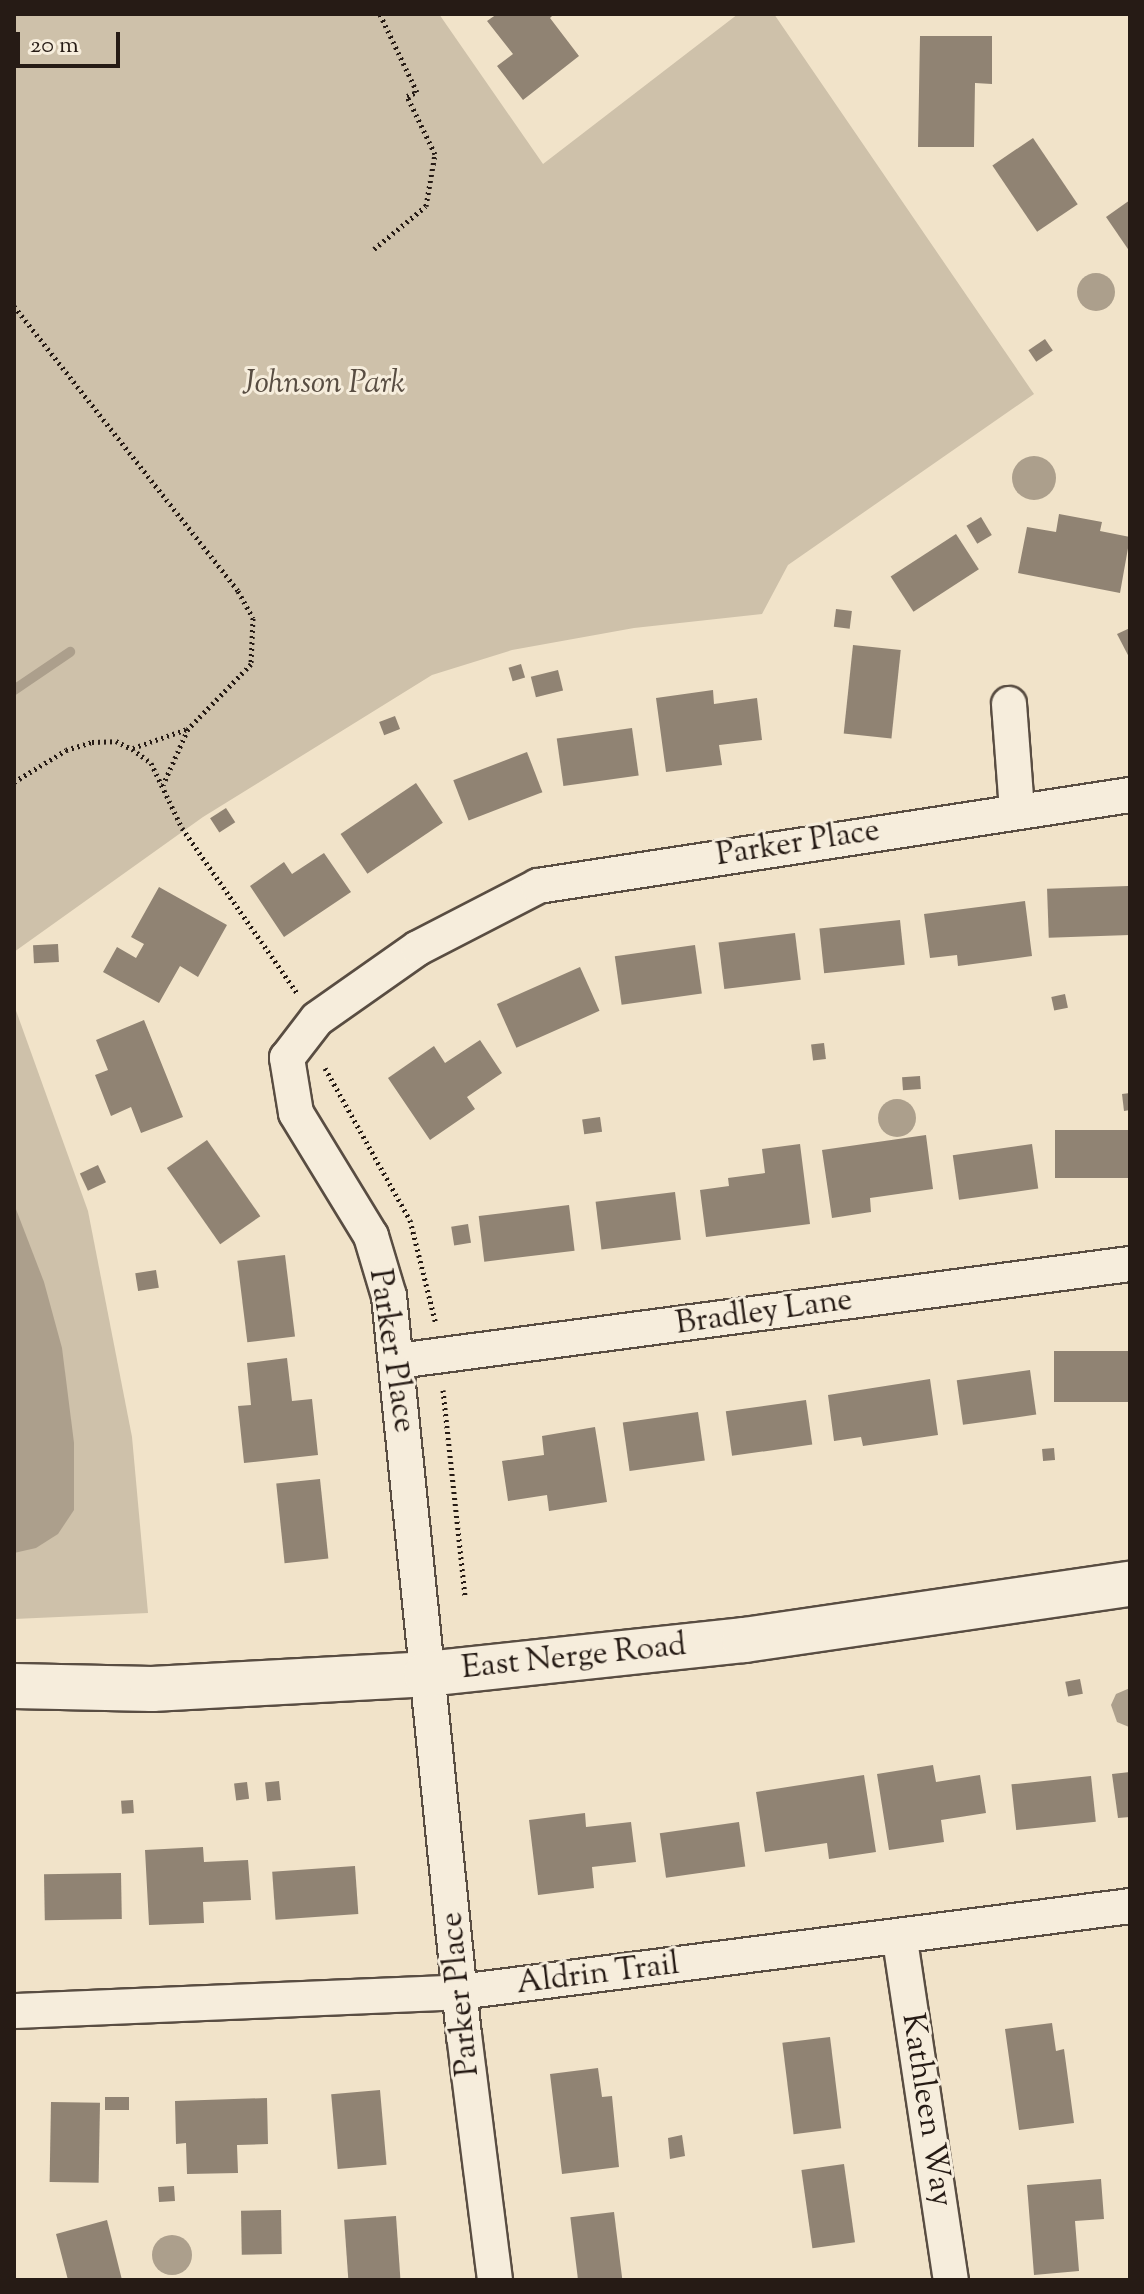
<!DOCTYPE html>
<style>
body{margin:0}
#map{position:relative;width:1144px;height:2294px;overflow:hidden;background:#f1e3c9;font-family:"Sorts Mill Goudy",serif}
div>[style]{position:absolute}
[style*='--x']{left:calc(var(--x)*1px);top:calc(var(--y)*1px);width:calc(var(--w)*1px);rotate:calc(var(--a)*1deg)}
.green>*{inset:0;background:#cec1aa}
.water>*{inset:0;background:#ac9f8c}
.round{border-radius:50%}
.stream>*{height:10px;margin:-5px;padding:0 5px;transform-origin:5px;border-radius:5px;background:#ac9f8c}
.building>*{inset:0;background:#908373;transform-origin:0 0}
.path>*{height:5px;margin-top:-2.5px;transform-origin:0;background:repeating-linear-gradient(90deg,#261b15 0 2px,transparent 0 6px)}
.roads{filter:drop-shadow(2px 0 #594d42) drop-shadow(-2px 0 #594d42) drop-shadow(0 2px #594d42) drop-shadow(0 -2px #594d42)}
.minor>*{height:34px;margin:-17px;padding:0 17px;transform-origin:17px;border-radius:17px;background:#f6eddc}
.secondary>*{height:44px;margin:-22px;padding:0 22px;transform-origin:22px;border-radius:22px;background:#f6eddc}
span{translate:-50% -50%;white-space:nowrap;text-align:center;line-height:1.15;-webkit-text-stroke:6px #f6eddc;paint-order:stroke}
.park-label{font-size:32px;color:#584d42;font-style:italic}
.street-label{font-size:32px;color:#261b15}
.frame{position:absolute;inset:0;border:16px solid #261b15;pointer-events:none}
.scale{position:absolute;left:16px;top:32px;width:104px;height:36px;box-sizing:border-box;border:4px solid #261b15;border-top:0;padding-left:10px;font-size:24px;line-height:28px;white-space:nowrap;color:#261b15;-webkit-text-stroke:6px #f6eddc;paint-order:stroke}
</style>
<div id="map">
<div class="green">
<i style="clip-path:polygon(14px 14px,439px 14px,543px 164px,738px 14px,774px 14px,1034px 394px,788px 565px,762px 614px,634px 628px,512px 650px,432px 675px,203px 817px,14px 952px)"></i>
<i style="clip-path:polygon(14px 1005px,88px 1211px,132px 1437px,148px 1613px,14px 1619px)"></i>
</div>
<div class="water">
<i class="round" style="left:1077px;top:273px;width:38px;height:38px"></i>
<i class="round" style="left:1012px;top:456px;width:44px;height:44px"></i>
<i class="round" style="left:878px;top:1099px;width:38px;height:38px"></i>
<i style="clip-path:polygon(14px 1204px,44px 1282px,62px 1348px,74px 1443px,74px 1510px,58px 1534px,36px 1548px,14px 1553px)"></i>
<i style="clip-path:polygon(1130px 1688px,1130px 1727px,1129px 1727px,1117px 1722px,1111px 1705px,1116px 1694px)"></i>
<i class="round" style="left:152px;top:2235px;width:40px;height:40px"></i>
</div>
<div class="stream">
<i style="--x:14;--y:690;--w:68;--a:-34.2"></i>
</div>
<div class="building">
<i style="clip-path:polygon(497px 14px,554px 14px,550px 18px,579px 56px,523px 100px,497px 66px,513px 54px,487px 21px)"></i>
<i style="clip-path:polygon(920px 36px,992px 36px,992px 84px,975px 83px,974px 147px,918px 147px)"></i>
<i style="left:1033px;top:138px;width:80px;height:49px;rotate:56deg"></i>
<i style="clip-path:polygon(1130px 200px,1130px 252px,1106px 217px)"></i>
<i style="left:1045px;top:339px;width:14px;height:20px;rotate:56deg"></i>
<i style="clip-path:polygon(1059px 514px,1102px 522px,1100px 531px,1130px 537px,1120px 593px,1018px 573px,1027px 527px,1056px 532px)"></i>
<i style="left:981px;top:517px;width:21px;height:17px;rotate:59deg"></i>
<i style="left:956px;top:534px;width:42px;height:78px;rotate:57deg"></i>
<i style="left:836px;top:609px;width:16px;height:18px;rotate:7deg"></i>
<i style="clip-path:polygon(1130px 628px,1130px 659px,1117px 634px)"></i>
<i style="left:853px;top:645px;width:48px;height:89px;rotate:6deg"></i>
<i style="left:521px;top:664px;width:14px;height:13px;rotate:73deg"></i>
<i style="left:558px;top:670px;width:21px;height:28px;rotate:76deg"></i>
<i style="clip-path:polygon(713px 690px,714px 704px,757px 698px,762px 740px,719px 745px,722px 765px,666px 772px,656px 698px)"></i>
<i style="left:395px;top:716px;width:14px;height:17px;rotate:69deg"></i>
<i style="left:632px;top:728px;width:48px;height:76px;rotate:82deg"></i>
<i style="left:527px;top:752px;width:43px;height:79px;rotate:69deg"></i>
<i style="left:416px;top:783px;width:48px;height:91px;rotate:56deg"></i>
<i style="left:226px;top:808px;width:17px;height:19px;rotate:57deg"></i>
<i style="clip-path:polygon(324px 853px,351px 892px,284px 937px,250px 886px,284px 862px,292px 874px)"></i>
<i style="left:1128px;top:886px;width:49px;height:81px;rotate:88deg"></i>
<i style="clip-path:polygon(159px 887px,227px 925px,198px 977px,180px 966px,159px 1003px,103px 972px,117px 947px,136px 958px,144px 944px,131px 937px)"></i>
<i style="clip-path:polygon(1025px 901px,1032px 956px,958px 966px,957px 955px,930px 958px,924px 914px)"></i>
<i style="left:900px;top:920px;width:45px;height:81px;rotate:84deg"></i>
<i style="left:795px;top:933px;width:47px;height:77px;rotate:83deg"></i>
<i style="left:58px;top:944px;width:18px;height:25px;rotate:87deg"></i>
<i style="left:695px;top:945px;width:49px;height:81px;rotate:82deg"></i>
<i style="left:580px;top:967px;width:48px;height:91px;rotate:66deg"></i>
<i style="left:1065px;top:994px;width:14px;height:14px;rotate:78deg"></i>
<i style="clip-path:polygon(144px 1020px,183px 1117px,141px 1133px,131px 1107px,111px 1116px,95px 1075px,108px 1070px,96px 1040px)"></i>
<i style="clip-path:polygon(480px 1040px,502px 1073px,467px 1097px,475px 1109px,430px 1140px,388px 1078px,434px 1046px,445px 1063px)"></i>
<i style="left:824px;top:1043px;width:16px;height:13px;rotate:83deg"></i>
<i style="left:920px;top:1076px;width:13px;height:18px;rotate:86deg"></i>
<i style="clip-path:polygon(1130px 1093px,1130px 1110px,1124px 1111px,1122px 1094px)"></i>
<i style="left:600px;top:1117px;width:15px;height:18px;rotate:82deg"></i>
<i style="left:1130px;top:1130px;width:48px;height:75px;rotate:90deg"></i>
<i style="clip-path:polygon(926px 1135px,933px 1189px,870px 1198px,871px 1212px,832px 1218px,822px 1150px)"></i>
<i style="left:207px;top:1140px;width:93px;height:49px;rotate:55deg"></i>
<i style="clip-path:polygon(800px 1144px,810px 1224px,706px 1237px,700px 1190px,729px 1186px,728px 1178px,765px 1173px,762px 1149px)"></i>
<i style="left:1032px;top:1144px;width:45px;height:80px;rotate:82deg"></i>
<i style="left:98px;top:1165px;width:19px;height:20px;rotate:65deg"></i>
<i style="left:675px;top:1192px;width:48px;height:80px;rotate:83deg"></i>
<i style="left:569px;top:1205px;width:46px;height:91px;rotate:83deg"></i>
<i style="left:468px;top:1224px;width:19px;height:17px;rotate:81deg"></i>
<i style="left:285px;top:1255px;width:82px;height:48px;rotate:83deg"></i>
<i style="left:156px;top:1270px;width:18px;height:21px;rotate:81deg"></i>
<i style="left:1130px;top:1351px;width:51px;height:76px;rotate:90deg"></i>
<i style="clip-path:polygon(287px 1358px,292px 1401px,312px 1399px,318px 1455px,244px 1463px,238px 1406px,251px 1405px,247px 1363px)"></i>
<i style="left:1030px;top:1370px;width:45px;height:74px;rotate:82deg"></i>
<i style="clip-path:polygon(930px 1379px,938px 1435px,863px 1446px,861px 1437px,834px 1441px,828px 1395px)"></i>
<i style="left:806px;top:1400px;width:45px;height:81px;rotate:82deg"></i>
<i style="left:698px;top:1412px;width:49px;height:76px;rotate:82deg"></i>
<i style="clip-path:polygon(595px 1427px,607px 1502px,549px 1511px,547px 1495px,508px 1501px,502px 1461px,544px 1455px,542px 1436px)"></i>
<i style="left:1054px;top:1448px;width:12px;height:12px;rotate:85deg"></i>
<i style="left:320px;top:1479px;width:80px;height:44px;rotate:84deg"></i>
<i style="left:1080px;top:1679px;width:15px;height:15px;rotate:79deg"></i>
<i style="clip-path:polygon(933px 1765px,936px 1782px,980px 1775px,986px 1813px,941px 1820px,944px 1842px,889px 1850px,877px 1774px)"></i>
<i style="clip-path:polygon(1130px 1772px,1130px 1817px,1118px 1818px,1112px 1774px)"></i>
<i style="clip-path:polygon(864px 1775px,876px 1852px,829px 1859px,827px 1843px,765px 1852px,756px 1792px)"></i>
<i style="left:1091px;top:1776px;width:46px;height:80px;rotate:84deg"></i>
<i style="left:279px;top:1781px;width:19px;height:14px;rotate:84deg"></i>
<i style="left:247px;top:1782px;width:17px;height:13px;rotate:83deg"></i>
<i style="left:133px;top:1800px;width:13px;height:12px;rotate:86deg"></i>
<i style="clip-path:polygon(585px 1813px,586px 1827px,631px 1822px,636px 1862px,592px 1867px,594px 1888px,538px 1895px,529px 1820px)"></i>
<i style="left:739px;top:1822px;width:45px;height:80px;rotate:82deg"></i>
<i style="clip-path:polygon(203px 1847px,204px 1862px,248px 1860px,251px 1900px,203px 1902px,204px 1923px,149px 1925px,145px 1850px)"></i>
<i style="left:355px;top:1866px;width:48px;height:83px;rotate:86deg"></i>
<i style="left:121px;top:1873px;width:46px;height:77px;rotate:89deg"></i>
<i style="clip-path:polygon(1052px 2023px,1056px 2051px,1064px 2049px,1074px 2123px,1019px 2130px,1005px 2029px)"></i>
<i style="left:830px;top:2037px;width:92px;height:48px;rotate:83deg"></i>
<i style="clip-path:polygon(598px 2068px,602px 2097px,612px 2096px,619px 2167px,562px 2174px,550px 2074px)"></i>
<i style="left:380px;top:2090px;width:75px;height:49px;rotate:85deg"></i>
<i style="left:105px;top:2097px;width:24px;height:13px"></i>
<i style="clip-path:polygon(267px 2098px,268px 2144px,237px 2145px,238px 2173px,187px 2174px,186px 2143px,176px 2144px,175px 2101px)"></i>
<i style="left:51px;top:2102px;width:49px;height:80px;rotate:1deg"></i>
<i style="clip-path:polygon(682px 2135px,685px 2156px,670px 2159px,668px 2138px)"></i>
<i style="left:844px;top:2164px;width:79px;height:43px;rotate:82deg"></i>
<i style="clip-path:polygon(1101px 2179px,1104px 2219px,1075px 2221px,1079px 2271px,1034px 2275px,1027px 2185px)"></i>
<i style="left:174px;top:2186px;width:15px;height:16px;rotate:86deg"></i>
<i style="left:281px;top:2210px;width:44px;height:40px;rotate:89deg"></i>
<i style="left:614px;top:2212px;width:68px;height:44px;rotate:83deg"></i>
<i style="left:396px;top:2216px;width:64px;height:52px;rotate:86deg"></i>
<i style="clip-path:polygon(107px 2220px,122px 2280px,68px 2280px,56px 2234px)"></i>
</div>
<div class="path">
<i style="--x:374;--y:249;--w:67;--a:-39.6"></i>
<i style="--x:426;--y:206;--w:53;--a:-80.2"></i>
<i style="--x:435;--y:154;--w:64;--a:-115.8"></i>
<i style="--x:407;--y:96;--w:11;--a:-22"></i>
<i style="--x:417;--y:92;--w:86;--a:-115.4"></i>
<i style="--x:14;--y:306;--w:362;--a:51.8"></i>
<i style="--x:238;--y:591;--w:31;--a:61"></i>
<i style="--x:253;--y:618;--w:46;--a:92.5"></i>
<i style="--x:251;--y:664;--w:91;--a:134.1"></i>
<i style="--x:188;--y:729;--w:61;--a:114.1"></i>
<i style="--x:133;--y:748;--w:57;--a:-19.4"></i>
<i style="--x:14;--y:782;--w:61;--a:-31.6"></i>
<i style="--x:66;--y:750;--w:27;--a:-17"></i>
<i style="--x:92;--y:742;--w:24;--a:-2"></i>
<i style="--x:116;--y:741;--w:18;--a:27"></i>
<i style="--x:132;--y:749;--w:24;--a:36"></i>
<i style="--x:151;--y:763;--w:72;--a:64.5"></i>
<i style="--x:182;--y:828;--w:201;--a:55.1"></i>
<i style="--x:325;--y:1068;--w:174;--a:60.8"></i>
<i style="--x:410;--y:1220;--w:107;--a:76"></i>
<i style="--x:443;--y:1390;--w:207;--a:83.9"></i>
</div>
<div class="roads">
<div class="minor">
<i style="--x:1009;--y:704;--w:106;--a:85.7"></i>
<i style="--x:398;--y:1361;--w:738;--a:-7.55"></i>
<i style="--x:900;--y:1940;--w:344;--a:81.5"></i>
<i style="--x:14;--y:2011;--w:446;--a:-2.4"></i>
<i style="--x:460;--y:1992;--w:675;--a:-7.31"></i>
<i style="--x:495;--y:2280;--w:246;--a:-97.2"></i>
<i style="--x:464;--y:2036;--w:744;--a:-95.79"></i>
<i style="--x:389;--y:1296;--w:63;--a:-106.7"></i>
<i style="--x:371;--y:1236;--w:144;--a:-121.4"></i>
<i style="--x:296;--y:1113;--w:56;--a:-99.3"></i>
<i style="--x:287;--y:1058;--w:49;--a:-52.4"></i>
<i style="--x:317;--y:1019;--w:123;--a:-35.1"></i>
<i style="--x:418;--y:948;--w:135;--a:-27.3"></i>
<i style="--x:538;--y:886;--w:599;--a:-8.74"></i>
</div>
<div class="secondary">
<i style="--x:14;--y:1686;--w:138;--a:1.2"></i>
<i style="--x:152;--y:1689;--w:274;--a:-3.1"></i>
<i style="--x:426;--y:1674;--w:320;--a:-6.1"></i>
<i style="--x:744;--y:1640;--w:390;--a:-8.3"></i>
</div>
</div>
<div class="park-label">
<span style="left:324px;top:384px">Johnson Park</span>
</div>
<div class="street-label">
<span style="left:798px;top:844px;rotate:-9deg">Parker Place</span>
<span style="left:764px;top:1313px;rotate:-8deg">Bradley Lane</span>
<span style="left:391px;top:1351px;rotate:81deg">Parker Place</span>
<span style="left:574px;top:1658px;rotate:-6deg">East Nerge Road</span>
<span style="left:598px;top:1975px;rotate:-7deg">Aldrin Trail</span>
<span style="left:461px;top:1994px;rotate:-96deg">Parker Place</span>
<span style="left:926px;top:2110px;rotate:81deg">Kathleen Way</span>
</div>
<div class="frame"></div>
<div class="scale">20 m</div>
</div>
